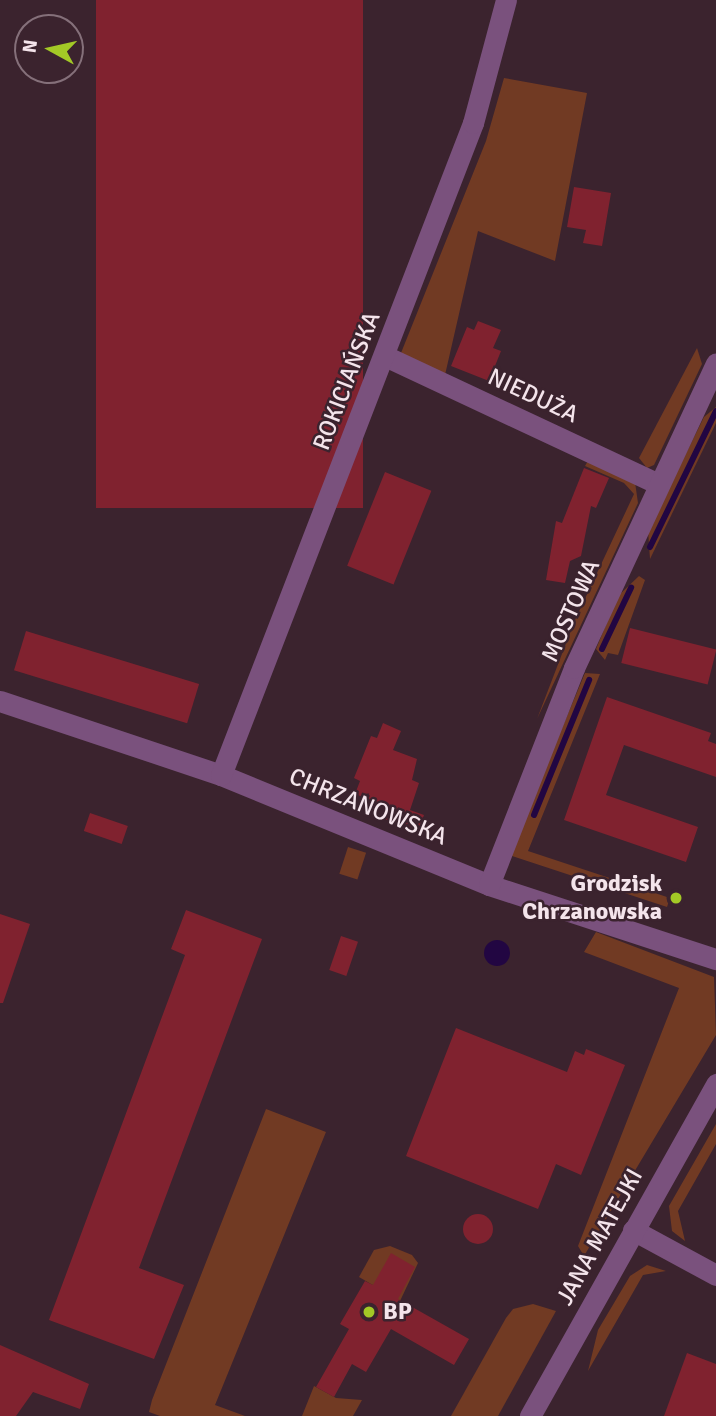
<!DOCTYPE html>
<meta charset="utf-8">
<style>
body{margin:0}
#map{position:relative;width:716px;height:1416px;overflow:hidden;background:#3b232e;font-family:Signika,sans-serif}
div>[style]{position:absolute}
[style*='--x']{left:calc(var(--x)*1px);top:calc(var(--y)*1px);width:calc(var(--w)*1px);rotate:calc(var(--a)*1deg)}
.green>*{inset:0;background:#713a23;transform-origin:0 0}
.water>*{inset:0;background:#220642}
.round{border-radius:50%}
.stream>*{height:6px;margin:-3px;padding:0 3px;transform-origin:3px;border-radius:3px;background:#220642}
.building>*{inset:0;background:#80222f;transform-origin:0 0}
.minor>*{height:21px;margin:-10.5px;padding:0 10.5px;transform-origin:10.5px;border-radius:10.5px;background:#7a517d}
.dots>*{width:19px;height:19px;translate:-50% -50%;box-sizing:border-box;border:4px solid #3b232e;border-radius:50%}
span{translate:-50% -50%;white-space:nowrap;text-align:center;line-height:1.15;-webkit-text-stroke:5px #3b232e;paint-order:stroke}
.street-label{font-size:24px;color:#f4e4eb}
.poi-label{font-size:24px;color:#f4e4eb;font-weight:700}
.right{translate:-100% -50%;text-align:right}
.left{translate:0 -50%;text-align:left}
.north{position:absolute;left:14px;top:14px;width:70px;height:70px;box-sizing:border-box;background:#3b232e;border:2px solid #85707a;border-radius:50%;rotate:278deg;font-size:19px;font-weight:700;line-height:28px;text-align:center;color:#f4e4eb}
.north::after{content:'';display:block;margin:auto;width:24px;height:32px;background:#a3c926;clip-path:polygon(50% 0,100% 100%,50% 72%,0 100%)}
</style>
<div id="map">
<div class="green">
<i style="clip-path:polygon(504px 78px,587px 93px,555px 261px,478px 231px,445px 375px,401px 353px,486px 141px)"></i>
<i style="clip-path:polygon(697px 348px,702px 364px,654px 465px,647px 468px,639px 458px)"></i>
<i style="clip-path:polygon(716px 407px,716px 423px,650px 559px,648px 530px,704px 417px)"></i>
<i style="clip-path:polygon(589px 459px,635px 482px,638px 503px,537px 719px,575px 620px,634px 494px,624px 483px,585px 466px)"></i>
<i style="clip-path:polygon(639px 576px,645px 580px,618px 655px,608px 653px,605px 660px,596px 649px,618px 596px)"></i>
<i style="clip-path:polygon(585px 673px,600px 674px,528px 851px,670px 898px,667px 907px,509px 855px)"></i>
<i style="left:348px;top:847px;width:19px;height:28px;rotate:18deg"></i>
<i style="clip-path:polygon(596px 932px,714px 977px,716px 1035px,584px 1256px,578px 1246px,679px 988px,584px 952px)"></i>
<i style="clip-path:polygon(266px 1109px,326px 1132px,215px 1405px,245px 1416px,160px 1416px,149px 1412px,152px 1400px)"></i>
<i style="clip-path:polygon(716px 1124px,716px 1144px,678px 1211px,685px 1241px,672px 1231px,669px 1206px)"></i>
<i style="clip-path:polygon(390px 1246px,412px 1255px,418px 1263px,400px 1301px,359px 1277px,374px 1250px)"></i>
<i style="clip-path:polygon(647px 1265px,666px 1271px,643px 1275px,588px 1371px,598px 1330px,630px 1276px)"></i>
<i style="clip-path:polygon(533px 1304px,556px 1311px,498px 1416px,451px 1416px,506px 1318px,513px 1309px)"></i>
<i style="clip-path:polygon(314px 1386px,336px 1398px,362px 1400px,353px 1416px,302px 1416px)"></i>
</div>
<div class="water">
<i class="round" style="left:484px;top:940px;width:26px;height:26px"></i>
</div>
<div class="stream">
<i style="--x:650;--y:547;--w:151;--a:-64.1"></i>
<i style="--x:602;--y:649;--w:68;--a:-64.6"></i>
<i style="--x:534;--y:815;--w:146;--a:-67.8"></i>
</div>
<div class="building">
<i style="left:96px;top:0;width:267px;height:508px"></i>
<i style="clip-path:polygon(574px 187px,611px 193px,602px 246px,583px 243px,586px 230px,567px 227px)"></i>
<i style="clip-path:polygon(478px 321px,501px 330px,493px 348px,501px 351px,489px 381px,451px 366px,467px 327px,474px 330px)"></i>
<i style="clip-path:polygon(584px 468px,609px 478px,596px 508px,591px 506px,581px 556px,570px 561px,565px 583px,546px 580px,556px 521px,562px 523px)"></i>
<i style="left:385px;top:472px;width:50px;height:101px;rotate:22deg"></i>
<i style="left:630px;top:628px;width:89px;height:36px;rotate:14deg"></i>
<i style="left:26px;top:631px;width:181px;height:41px;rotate:17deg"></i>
<i style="clip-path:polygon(607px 697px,711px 733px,708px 741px,716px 744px,716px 777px,624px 745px,606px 795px,698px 827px,686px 862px,564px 820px)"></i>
<i style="clip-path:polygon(383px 723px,401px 731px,393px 750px,417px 759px,412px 780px,419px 783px,410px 810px,424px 815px,418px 832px,384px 819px,389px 807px,355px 794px,360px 781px,354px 778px,371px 736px,377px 738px)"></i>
<i style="left:90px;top:813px;width:40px;height:19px;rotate:19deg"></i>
<i style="clip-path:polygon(186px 910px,262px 939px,139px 1268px,184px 1285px,154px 1359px,49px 1320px,185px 955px,171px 949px)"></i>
<i style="clip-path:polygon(0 914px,30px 924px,3px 1003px,0 1003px)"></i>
<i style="left:341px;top:936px;width:18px;height:36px;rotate:19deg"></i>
<i style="clip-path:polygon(456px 1028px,567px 1072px,575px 1051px,584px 1055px,586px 1049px,625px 1065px,581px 1175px,556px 1164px,538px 1209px,406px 1156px)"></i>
<i class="round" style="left:463px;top:1214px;width:30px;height:30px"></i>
<i style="clip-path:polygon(391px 1253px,415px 1267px,398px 1299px,469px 1339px,454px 1365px,391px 1329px,366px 1372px,352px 1364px,334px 1397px,316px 1387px,349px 1329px,340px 1324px,365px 1281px,373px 1285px)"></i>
<i style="clip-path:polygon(0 1345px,89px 1384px,80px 1409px,33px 1392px,16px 1416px,0 1416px)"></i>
<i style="clip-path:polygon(687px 1353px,716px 1364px,716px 1416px,664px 1416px)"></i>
</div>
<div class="minor">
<i style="--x:385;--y:356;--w:302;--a:25.1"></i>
<i style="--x:0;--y:701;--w:233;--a:18.5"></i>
<i style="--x:221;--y:775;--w:290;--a:22.3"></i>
<i style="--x:489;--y:885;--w:239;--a:18.1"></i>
<i style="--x:221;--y:775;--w:699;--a:-68.87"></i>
<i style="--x:473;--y:123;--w:127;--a:-75"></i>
<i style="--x:489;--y:885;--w:233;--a:-68.6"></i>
<i style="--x:574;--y:668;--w:336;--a:-65"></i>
<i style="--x:633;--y:1230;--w:94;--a:28.5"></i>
<i style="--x:530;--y:1416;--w:381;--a:-60.7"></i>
</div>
<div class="dots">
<i style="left:676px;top:898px;background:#a3c926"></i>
<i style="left:369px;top:1312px;background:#a3c926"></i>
</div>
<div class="street-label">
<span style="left:347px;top:381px;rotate:-69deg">ROKICIAŃSKA</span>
<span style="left:533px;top:396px;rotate:25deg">NIEDUŻA</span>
<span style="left:571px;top:611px;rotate:-66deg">MOSTOWA</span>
<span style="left:368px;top:807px;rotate:22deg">CHRZANOWSKA</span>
<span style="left:600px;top:1237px;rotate:-61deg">JANA MATEJKI</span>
</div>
<div class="poi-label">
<span class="right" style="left:662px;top:898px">Grodzisk<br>Chrzanowska</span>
<span class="left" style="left:383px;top:1312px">BP</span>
</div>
<div class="north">N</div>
</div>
